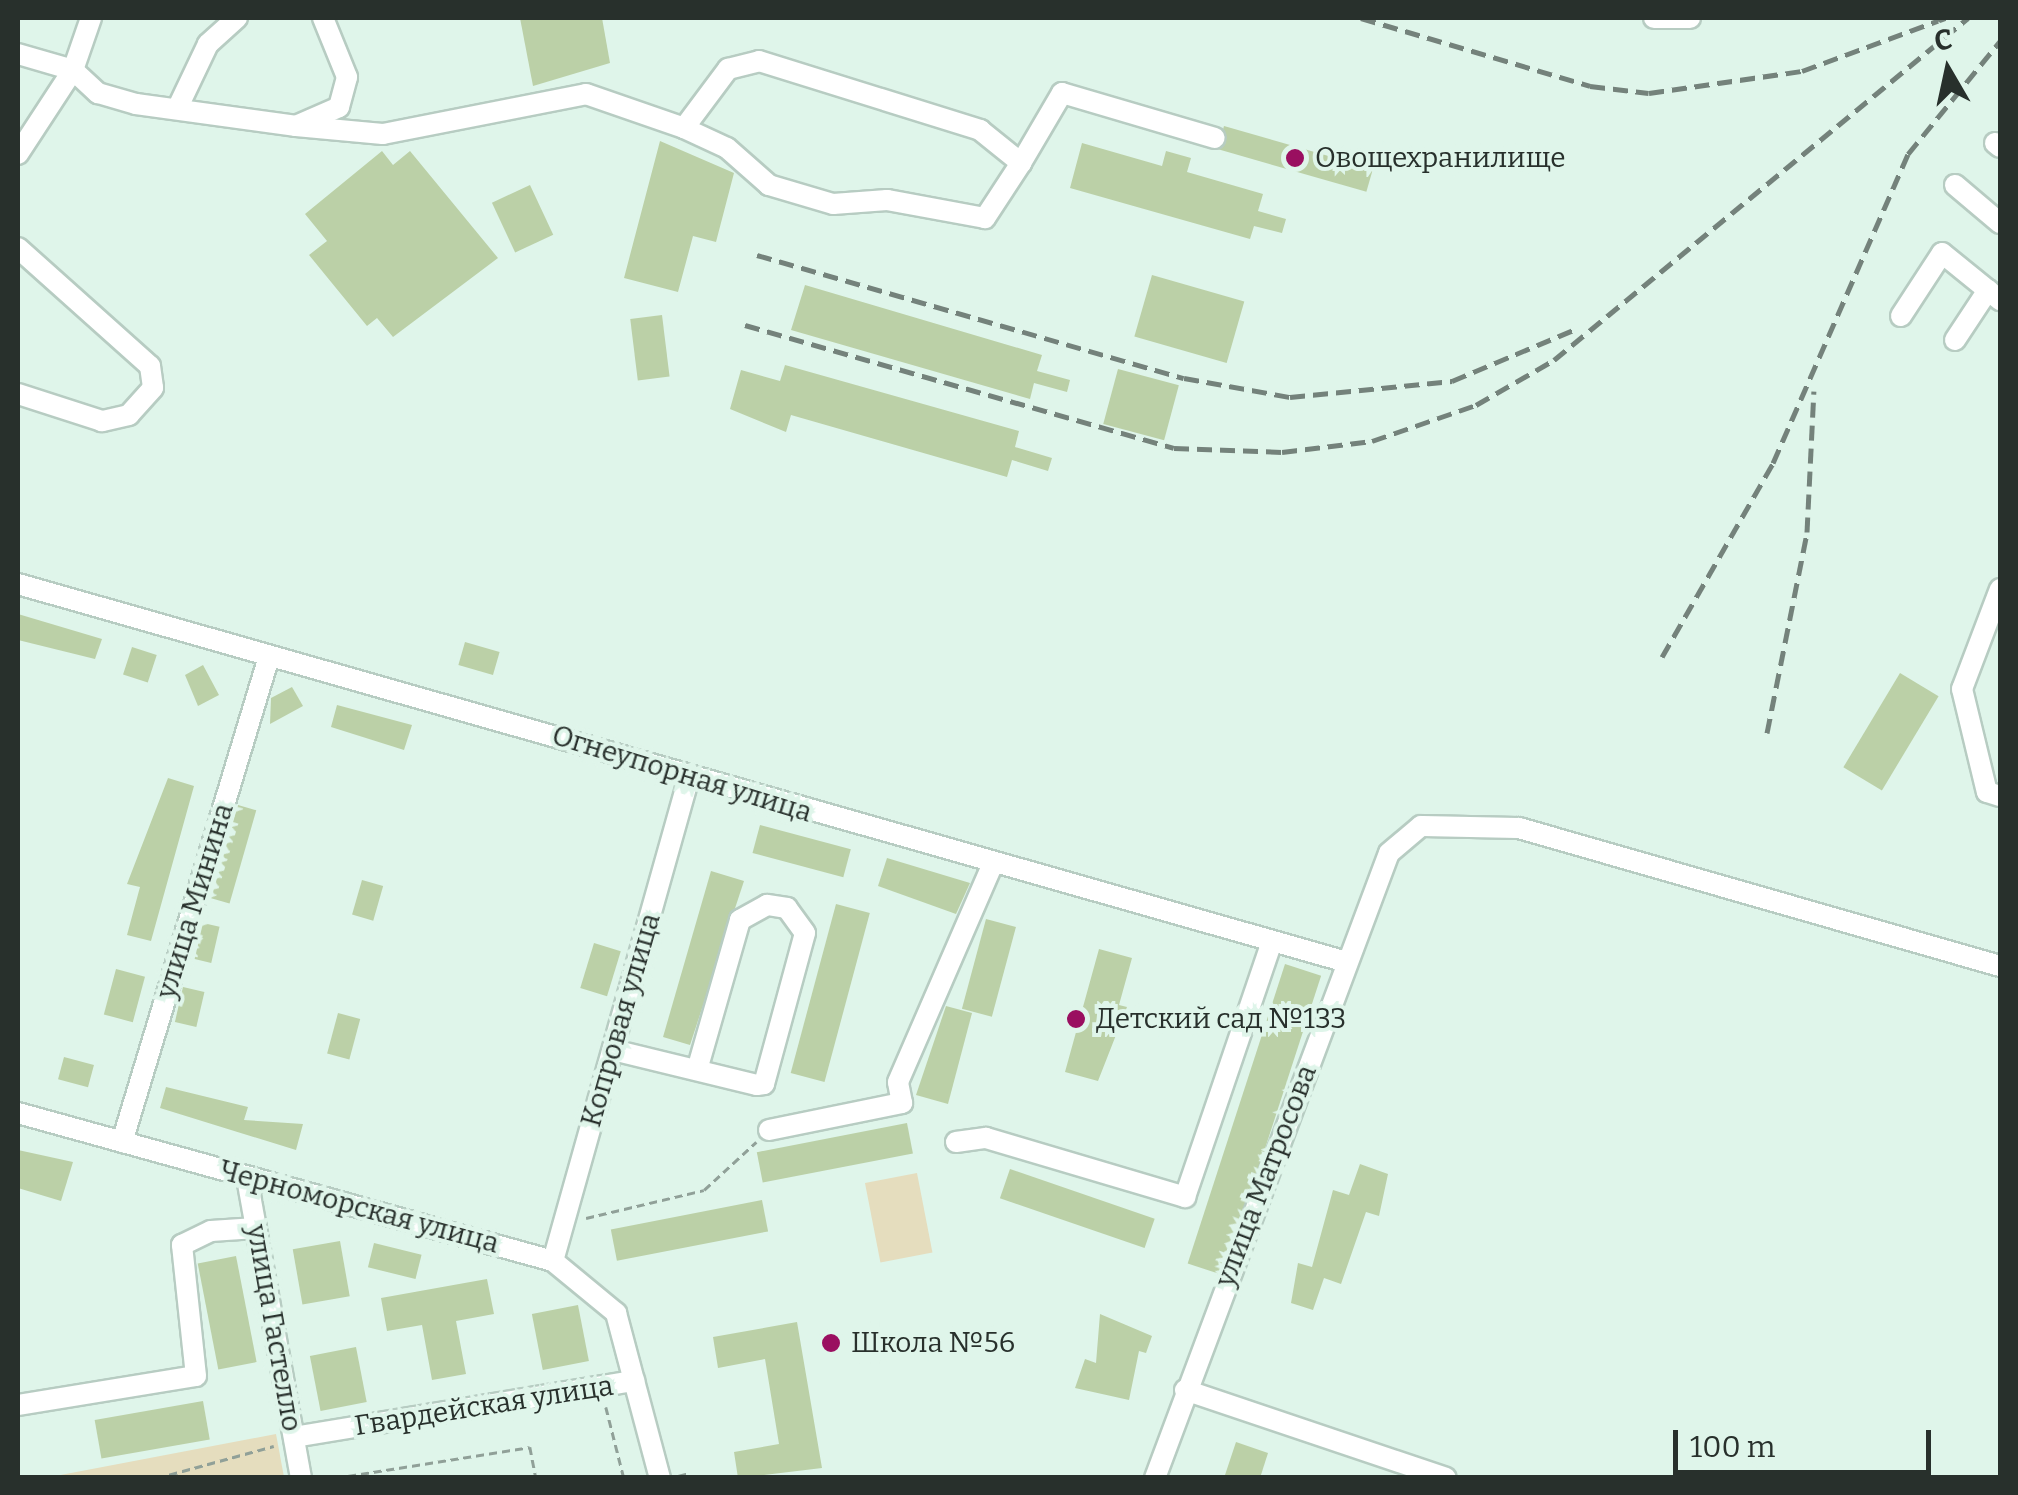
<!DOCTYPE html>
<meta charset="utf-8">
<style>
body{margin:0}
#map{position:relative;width:2018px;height:1495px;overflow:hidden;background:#dff5ea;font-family:Bitter,serif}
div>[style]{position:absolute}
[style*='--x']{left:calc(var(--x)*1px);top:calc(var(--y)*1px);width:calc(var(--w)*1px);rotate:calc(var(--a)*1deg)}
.green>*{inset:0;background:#e5ddbe;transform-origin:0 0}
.building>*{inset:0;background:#bbd0a7;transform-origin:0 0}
.path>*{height:2.5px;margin-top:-1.25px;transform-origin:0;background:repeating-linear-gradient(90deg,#90a098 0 8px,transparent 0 13px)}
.roads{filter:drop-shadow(2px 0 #b7ccc2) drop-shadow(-2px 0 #b7ccc2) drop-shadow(0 2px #b7ccc2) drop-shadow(0 -2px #b7ccc2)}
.minor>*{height:20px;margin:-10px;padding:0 10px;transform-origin:10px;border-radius:10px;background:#fff}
.rail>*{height:5px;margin-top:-2.5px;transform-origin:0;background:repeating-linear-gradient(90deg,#74827b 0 15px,transparent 0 23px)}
.dots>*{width:28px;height:28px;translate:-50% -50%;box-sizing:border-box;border:5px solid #dff5ea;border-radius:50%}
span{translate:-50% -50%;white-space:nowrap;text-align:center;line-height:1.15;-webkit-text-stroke:8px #dff5ea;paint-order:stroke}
.poi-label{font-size:28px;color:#28302c}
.left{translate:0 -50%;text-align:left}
.street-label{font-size:28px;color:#28302c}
.frame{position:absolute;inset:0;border:20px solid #28302c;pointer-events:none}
.north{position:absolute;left:1898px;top:20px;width:100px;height:100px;-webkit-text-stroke:8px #dff5ea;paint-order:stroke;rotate:351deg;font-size:28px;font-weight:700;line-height:40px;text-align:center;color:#28302c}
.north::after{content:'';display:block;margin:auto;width:35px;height:45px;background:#28302c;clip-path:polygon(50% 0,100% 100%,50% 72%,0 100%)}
.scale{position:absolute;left:1673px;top:1430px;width:258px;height:45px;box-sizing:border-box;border:5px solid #28302c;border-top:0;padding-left:12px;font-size:30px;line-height:35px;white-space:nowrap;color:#28302c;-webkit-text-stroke:8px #dff5ea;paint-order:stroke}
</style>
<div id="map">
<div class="green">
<i style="left:917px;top:1173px;width:81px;height:53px;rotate:79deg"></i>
<i style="clip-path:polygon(276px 1434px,284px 1477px,50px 1477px)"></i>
</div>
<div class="building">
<i style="clip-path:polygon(520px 18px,602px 18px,610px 63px,533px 86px)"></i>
<i style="left:1224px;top:126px;width:155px;height:24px;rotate:16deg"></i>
<i style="clip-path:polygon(660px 141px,734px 173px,716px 242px,693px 236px,678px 292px,624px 278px)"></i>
<i style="clip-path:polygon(1082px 143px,1162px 166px,1166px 151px,1191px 158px,1187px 172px,1263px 194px,1258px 211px,1286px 219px,1282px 233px,1254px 226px,1250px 239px,1070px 188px)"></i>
<i style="clip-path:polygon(382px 151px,393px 165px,410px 151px,498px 258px,393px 337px,377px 318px,367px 326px,309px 255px,327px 241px,305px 214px)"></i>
<i style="left:530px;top:185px;width:55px;height:42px;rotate:65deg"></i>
<i style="left:1152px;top:275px;width:96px;height:64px;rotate:16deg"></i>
<i style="clip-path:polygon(805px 285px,1042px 355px,1037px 371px,1070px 380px,1067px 392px,1034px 383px,1030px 399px,791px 330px)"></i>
<i style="left:662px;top:315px;width:62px;height:32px;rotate:83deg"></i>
<i style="clip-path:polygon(785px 365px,1019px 431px,1015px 447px,1052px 458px,1048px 471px,1012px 460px,1007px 477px,791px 415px,786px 432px,730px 409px,741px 370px,780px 381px)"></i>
<i style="left:1118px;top:369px;width:63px;height:57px;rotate:15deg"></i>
<i style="clip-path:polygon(18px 614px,102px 639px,95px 659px,18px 640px)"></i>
<i style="left:465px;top:642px;width:36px;height:24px;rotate:16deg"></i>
<i style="left:132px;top:647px;width:26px;height:29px;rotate:18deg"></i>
<i style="clip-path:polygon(203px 665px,219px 695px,198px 706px,185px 675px)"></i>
<i style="left:1900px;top:673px;width:45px;height:110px;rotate:31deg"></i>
<i style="clip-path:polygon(292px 687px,303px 706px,270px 724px,271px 698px)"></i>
<i style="clip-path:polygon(337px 705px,412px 725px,404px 750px,331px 727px)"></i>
<i style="clip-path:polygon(168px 778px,194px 786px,151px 941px,127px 935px,140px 887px,127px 884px)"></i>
<i style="left:238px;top:805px;width:19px;height:97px;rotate:16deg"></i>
<i style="left:760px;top:825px;width:94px;height:29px;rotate:15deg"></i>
<i style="clip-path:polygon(887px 858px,970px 883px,956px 914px,878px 886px)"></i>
<i style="clip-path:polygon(711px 871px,744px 881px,690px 1045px,663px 1037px)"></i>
<i style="left:362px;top:880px;width:22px;height:36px;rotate:16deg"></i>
<i style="left:836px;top:904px;width:35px;height:175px;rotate:15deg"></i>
<i style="left:986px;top:919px;width:31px;height:93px;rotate:15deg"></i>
<i style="left:203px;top:923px;width:17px;height:37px;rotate:13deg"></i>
<i style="left:594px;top:943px;width:28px;height:47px;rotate:17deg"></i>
<i style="clip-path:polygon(1099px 949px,1132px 958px,1119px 1005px,1127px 1007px,1098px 1081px,1065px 1072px)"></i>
<i style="left:1285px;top:964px;width:38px;height:315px;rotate:18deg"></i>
<i style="left:116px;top:969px;width:30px;height:47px;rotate:15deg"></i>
<i style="left:183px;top:987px;width:22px;height:36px;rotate:13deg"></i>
<i style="clip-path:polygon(946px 1006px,972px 1013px,948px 1104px,916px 1095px)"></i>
<i style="left:338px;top:1013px;width:23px;height:42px;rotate:15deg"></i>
<i style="left:64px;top:1057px;width:31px;height:23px;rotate:15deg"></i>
<i style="clip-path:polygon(166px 1087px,248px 1107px,244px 1120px,303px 1124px,296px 1150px,160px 1108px)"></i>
<i style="left:907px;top:1123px;width:31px;height:153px;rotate:79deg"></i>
<i style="clip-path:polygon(18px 1150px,73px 1162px,61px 1201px,18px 1188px)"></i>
<i style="clip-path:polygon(1360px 1164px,1388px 1174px,1379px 1216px,1366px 1212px,1341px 1284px,1324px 1278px,1313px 1310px,1291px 1303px,1298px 1263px,1312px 1267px,1333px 1190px,1349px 1195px)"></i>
<i style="left:1010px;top:1169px;width:153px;height:31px;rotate:19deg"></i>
<i style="left:762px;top:1200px;width:32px;height:154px;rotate:79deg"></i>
<i style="left:340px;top:1241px;width:56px;height:48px;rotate:80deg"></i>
<i style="left:374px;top:1243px;width:49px;height:25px;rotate:14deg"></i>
<i style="left:236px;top:1256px;width:108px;height:39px;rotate:79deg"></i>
<i style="clip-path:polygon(487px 1279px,494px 1314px,456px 1321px,466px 1374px,432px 1380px,422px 1325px,387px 1331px,381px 1298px)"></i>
<i style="left:578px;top:1305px;width:57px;height:47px;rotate:79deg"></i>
<i style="clip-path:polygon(1100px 1314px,1152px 1336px,1146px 1353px,1139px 1351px,1129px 1400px,1075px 1388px,1085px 1359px,1096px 1363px)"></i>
<i style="clip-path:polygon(797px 1322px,822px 1468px,738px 1478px,734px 1452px,779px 1444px,765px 1359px,718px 1368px,713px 1337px)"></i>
<i style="left:356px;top:1347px;width:56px;height:47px;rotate:79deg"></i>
<i style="left:203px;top:1401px;width:39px;height:110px;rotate:80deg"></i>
<i style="clip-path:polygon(1236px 1442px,1268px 1453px,1260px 1478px,1224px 1478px)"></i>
</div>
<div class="path">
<i style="--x:586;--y:1218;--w:121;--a:-13.3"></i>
<i style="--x:704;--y:1190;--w:71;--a:-42.7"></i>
<i style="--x:606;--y:1407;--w:73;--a:75.8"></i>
<i style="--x:678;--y:1476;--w:11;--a:-15"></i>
<i style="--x:157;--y:1478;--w:121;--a:-15.3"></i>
<i style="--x:335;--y:1478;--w:197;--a:-9"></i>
<i style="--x:530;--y:1447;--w:32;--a:79"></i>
</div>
<div class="roads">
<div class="minor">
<i style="--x:1654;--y:18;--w:36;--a:0"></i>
<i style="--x:18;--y:54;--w:57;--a:16.2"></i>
<i style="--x:73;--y:70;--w:34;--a:43"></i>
<i style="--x:98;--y:93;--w:40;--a:16"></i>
<i style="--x:136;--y:104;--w:162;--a:7.8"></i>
<i style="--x:296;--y:126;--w:47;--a:-23.8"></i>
<i style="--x:339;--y:107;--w:31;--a:-75"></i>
<i style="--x:347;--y:77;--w:64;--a:-112.1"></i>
<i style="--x:178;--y:107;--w:70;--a:-64.5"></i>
<i style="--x:208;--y:44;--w:39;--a:-42"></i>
<i style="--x:296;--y:126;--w:87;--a:5.3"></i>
<i style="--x:383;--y:134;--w:207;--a:-11.1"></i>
<i style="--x:586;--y:94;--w:104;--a:19.1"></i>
<i style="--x:684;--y:128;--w:74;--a:-53.3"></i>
<i style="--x:728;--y:69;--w:32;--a:-14"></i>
<i style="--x:759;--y:61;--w:232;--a:17.3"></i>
<i style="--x:980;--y:130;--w:53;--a:38.8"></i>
<i style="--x:1021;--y:163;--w:66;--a:123.2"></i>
<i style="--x:985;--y:218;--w:100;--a:-169.6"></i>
<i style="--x:887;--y:200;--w:54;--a:175.8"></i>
<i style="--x:833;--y:204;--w:67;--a:-163.5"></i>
<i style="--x:769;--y:185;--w:56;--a:-138.6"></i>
<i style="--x:727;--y:148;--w:47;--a:-155.1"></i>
<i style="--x:1995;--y:143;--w:6;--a:39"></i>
<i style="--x:18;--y:154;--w:100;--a:-56.8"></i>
<i style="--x:73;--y:70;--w:55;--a:-70.9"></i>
<i style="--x:1021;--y:163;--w:81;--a:-59.6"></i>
<i style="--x:1062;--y:93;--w:159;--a:16.4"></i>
<i style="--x:1955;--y:185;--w:59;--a:40.2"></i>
<i style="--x:18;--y:248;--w:177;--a:41.8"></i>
<i style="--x:150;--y:366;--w:22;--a:82"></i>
<i style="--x:153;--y:388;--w:36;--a:132"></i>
<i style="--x:129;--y:415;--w:28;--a:167"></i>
<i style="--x:102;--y:421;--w:88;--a:-162.2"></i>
<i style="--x:1901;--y:316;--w:75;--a:-56.9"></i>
<i style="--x:1942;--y:253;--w:75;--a:39"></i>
<i style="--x:1955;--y:340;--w:60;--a:-56.6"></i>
<i style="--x:18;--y:584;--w:1382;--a:15.88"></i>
<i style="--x:2000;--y:589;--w:107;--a:110.8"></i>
<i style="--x:1962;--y:689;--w:106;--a:76.4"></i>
<i style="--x:1987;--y:792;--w:14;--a:17"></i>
<i style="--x:613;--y:1050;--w:148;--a:13.7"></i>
<i style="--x:757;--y:1085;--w:7;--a:-8"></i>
<i style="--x:764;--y:1084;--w:156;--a:-74.8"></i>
<i style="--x:805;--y:933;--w:31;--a:-126"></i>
<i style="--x:787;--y:908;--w:20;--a:-171"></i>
<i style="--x:767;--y:905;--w:31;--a:151"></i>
<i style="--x:740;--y:920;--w:156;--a:106"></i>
<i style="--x:18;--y:1113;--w:555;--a:15.46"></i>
<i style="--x:553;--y:1261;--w:82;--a:39.5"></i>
<i style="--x:616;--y:1313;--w:171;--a:75.1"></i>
<i style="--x:769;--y:1130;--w:136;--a:-11.5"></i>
<i style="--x:902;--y:1103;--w:21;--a:-101"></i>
<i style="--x:898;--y:1082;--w:236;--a:-66.5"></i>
<i style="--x:122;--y:1142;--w:504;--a:-73.15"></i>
<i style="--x:956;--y:1142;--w:30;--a:-8"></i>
<i style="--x:986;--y:1138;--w:208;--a:16.5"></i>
<i style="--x:1185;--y:1197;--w:269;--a:-71.2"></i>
<i style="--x:247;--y:1178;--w:305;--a:79.8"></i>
<i style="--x:553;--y:1261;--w:500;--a:-74.3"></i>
<i style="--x:1185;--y:1390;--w:275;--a:18.6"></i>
<i style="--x:18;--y:1405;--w:180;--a:-9.3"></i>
<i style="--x:196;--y:1376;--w:132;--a:-96.1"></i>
<i style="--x:182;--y:1245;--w:32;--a:-26"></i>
<i style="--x:211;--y:1231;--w:45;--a:-3.8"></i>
<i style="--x:294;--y:1437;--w:345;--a:-9.4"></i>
<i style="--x:1155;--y:1478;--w:667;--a:-69.47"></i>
<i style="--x:1389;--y:853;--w:42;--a:-40.2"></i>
<i style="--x:1421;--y:826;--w:98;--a:1.2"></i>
<i style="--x:1519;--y:828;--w:500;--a:16.01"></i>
</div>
</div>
<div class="rail">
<i style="--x:1361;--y:18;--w:239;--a:16.5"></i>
<i style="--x:1590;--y:86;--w:59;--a:6.8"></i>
<i style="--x:1649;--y:93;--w:155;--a:-8.2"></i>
<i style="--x:1802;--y:71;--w:153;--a:-20.3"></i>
<i style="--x:757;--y:255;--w:444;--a:16.1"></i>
<i style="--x:1184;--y:378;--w:108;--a:10.2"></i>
<i style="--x:1290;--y:397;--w:163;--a:-5.6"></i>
<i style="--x:1452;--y:381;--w:134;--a:-22.8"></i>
<i style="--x:745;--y:325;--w:446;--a:16"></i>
<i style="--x:1174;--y:448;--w:108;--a:2.1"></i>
<i style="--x:1282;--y:452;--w:91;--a:-7"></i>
<i style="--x:1372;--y:441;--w:110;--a:-19.1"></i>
<i style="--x:1476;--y:405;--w:90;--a:-30"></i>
<i style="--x:1554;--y:360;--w:537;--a:-39.56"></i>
<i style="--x:1662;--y:657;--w:224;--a:-60.2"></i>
<i style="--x:1773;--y:463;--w:337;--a:-66.4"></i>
<i style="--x:1908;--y:154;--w:146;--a:-50.8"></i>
<i style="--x:1767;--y:733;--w:205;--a:-78.7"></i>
<i style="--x:1807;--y:532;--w:141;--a:-87.2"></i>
</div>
<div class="dots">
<i style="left:1295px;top:158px;background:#9a0f60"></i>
<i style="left:1076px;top:1019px;background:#9a0f60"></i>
<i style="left:831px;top:1343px;background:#9a0f60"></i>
</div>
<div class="poi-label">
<span class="left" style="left:1315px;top:158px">Овощехранилище</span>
<span class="left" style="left:1096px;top:1019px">Детский сад №133</span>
<span class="left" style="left:851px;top:1343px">Школа №56</span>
</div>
<div class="street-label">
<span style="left:682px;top:774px;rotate:17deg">Огнеупорная улица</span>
<span style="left:195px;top:901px;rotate:-73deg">улица Минина</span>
<span style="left:621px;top:1020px;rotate:-74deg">Копровая улица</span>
<span style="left:1266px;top:1176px;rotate:-69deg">улица Матросова</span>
<span style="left:359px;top:1207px;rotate:15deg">Черноморская улица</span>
<span style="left:274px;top:1328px;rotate:80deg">улица Гастелло</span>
<span style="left:484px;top:1406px;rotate:-9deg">Гвардейская улица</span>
</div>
<div class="frame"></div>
<div class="north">С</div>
<div class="scale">100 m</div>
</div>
